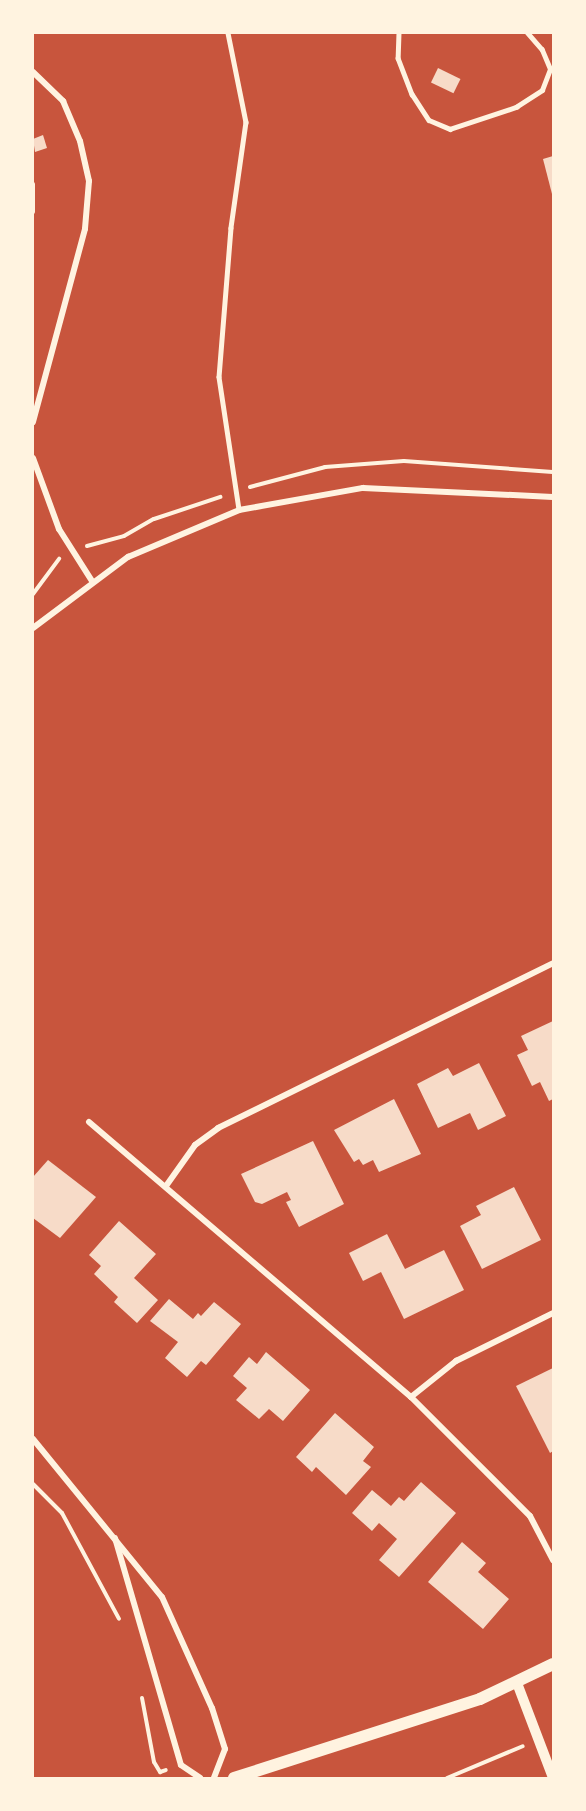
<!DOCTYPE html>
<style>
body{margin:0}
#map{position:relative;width:586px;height:1811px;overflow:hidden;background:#c8553d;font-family:Poppins,sans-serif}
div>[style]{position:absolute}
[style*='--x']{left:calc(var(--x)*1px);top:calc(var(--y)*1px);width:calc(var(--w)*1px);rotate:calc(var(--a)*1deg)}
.building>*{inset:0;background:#f7dbc8;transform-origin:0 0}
.path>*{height:4px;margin:-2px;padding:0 2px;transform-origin:2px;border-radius:2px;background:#fff3e0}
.service>*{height:4.5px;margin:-2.25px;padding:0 2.25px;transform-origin:2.25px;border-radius:2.25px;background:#fff3e0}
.minor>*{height:6px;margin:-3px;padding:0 3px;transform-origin:3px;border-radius:3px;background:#fff3e0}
.tertiary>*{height:10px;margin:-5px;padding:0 5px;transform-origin:5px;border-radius:5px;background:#fff3e0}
.secondary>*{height:12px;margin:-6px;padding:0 6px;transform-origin:6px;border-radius:6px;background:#fff3e0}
span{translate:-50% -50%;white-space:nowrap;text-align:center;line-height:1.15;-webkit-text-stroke:6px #fff3e0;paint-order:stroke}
.frame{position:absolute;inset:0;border:34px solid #fff3e0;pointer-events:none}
</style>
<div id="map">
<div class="building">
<i style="left:438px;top:68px;width:25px;height:16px;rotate:26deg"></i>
<i style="clip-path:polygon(43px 135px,47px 148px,35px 152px,33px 139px)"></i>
<i style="clip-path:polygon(553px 156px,553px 194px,552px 194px,543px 159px)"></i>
<i style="clip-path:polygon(553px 1021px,553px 1099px,549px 1101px,540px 1082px,532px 1086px,517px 1055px,528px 1050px,521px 1036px)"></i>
<i style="clip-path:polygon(479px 1063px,506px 1116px,478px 1130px,470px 1113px,438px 1128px,417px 1084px,448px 1068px,453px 1076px)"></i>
<i style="clip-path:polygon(394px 1099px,421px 1154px,379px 1172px,373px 1160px,363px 1165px,359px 1159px,354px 1162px,334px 1130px)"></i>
<i style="clip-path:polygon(313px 1141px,344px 1204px,299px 1227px,286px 1202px,291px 1200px,287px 1192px,262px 1204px,255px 1202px,241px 1174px)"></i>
<i style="clip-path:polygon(48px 1160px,96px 1197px,60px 1238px,33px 1218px,33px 1177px)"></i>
<i style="clip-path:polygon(514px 1187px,541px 1240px,482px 1269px,460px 1226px,481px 1215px,476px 1206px)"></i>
<i style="clip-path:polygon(119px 1221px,156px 1254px,134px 1278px,158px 1300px,137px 1323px,114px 1302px,118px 1297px,94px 1274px,101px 1266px,89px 1255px)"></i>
<i style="clip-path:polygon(387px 1234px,405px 1269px,444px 1250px,464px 1290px,404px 1319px,381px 1272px,363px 1281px,349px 1253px)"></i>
<i style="clip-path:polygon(169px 1299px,193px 1319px,198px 1313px,201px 1316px,214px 1302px,241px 1324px,206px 1365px,201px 1361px,187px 1377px,165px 1358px,178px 1342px,150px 1321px)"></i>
<i style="clip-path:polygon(266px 1352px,310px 1390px,283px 1421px,269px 1409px,259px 1419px,236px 1400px,247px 1388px,233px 1376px,249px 1357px,257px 1364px)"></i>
<i style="clip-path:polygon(553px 1368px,553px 1451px,550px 1453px,516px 1386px)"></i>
<i style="clip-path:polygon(335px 1413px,374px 1447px,363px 1461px,371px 1467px,346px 1495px,316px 1467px,312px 1472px,296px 1457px)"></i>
<i style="clip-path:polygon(421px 1482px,456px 1513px,399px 1577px,379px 1560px,397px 1539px,379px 1523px,372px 1531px,352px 1513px,372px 1490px,391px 1506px,399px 1497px,404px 1501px)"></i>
<i style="clip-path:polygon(462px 1542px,486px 1563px,478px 1572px,509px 1599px,483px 1629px,428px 1582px)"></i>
</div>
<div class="path">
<i style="--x:33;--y:184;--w:28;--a:90"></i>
<i style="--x:250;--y:487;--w:78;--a:-14.9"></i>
<i style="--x:325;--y:467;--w:79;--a:-4.3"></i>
<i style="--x:404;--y:461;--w:149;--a:4.2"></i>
<i style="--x:87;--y:546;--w:38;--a:-15"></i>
<i style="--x:124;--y:536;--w:34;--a:-30"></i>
<i style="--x:154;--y:519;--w:70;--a:-18.4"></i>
<i style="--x:33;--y:594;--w:44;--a:-53.4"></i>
<i style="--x:33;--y:1484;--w:41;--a:45"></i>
<i style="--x:62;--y:1513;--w:120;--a:61.7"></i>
<i style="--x:142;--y:1698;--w:65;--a:79.4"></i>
<i style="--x:154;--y:1762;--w:12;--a:59"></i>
<i style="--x:160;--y:1772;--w:6;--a:-18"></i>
<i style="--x:447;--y:1778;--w:82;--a:-22.8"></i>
</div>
<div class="service">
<i style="--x:228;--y:33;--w:91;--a:78.6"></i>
<i style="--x:246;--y:122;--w:107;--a:98.1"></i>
<i style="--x:231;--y:228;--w:149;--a:94.6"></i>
<i style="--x:219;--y:377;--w:134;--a:81.4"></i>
<i style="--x:399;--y:33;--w:25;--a:92"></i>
<i style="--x:398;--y:58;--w:39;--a:69"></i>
<i style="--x:412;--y:94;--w:31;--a:57"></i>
<i style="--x:429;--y:120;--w:23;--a:23"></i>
<i style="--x:450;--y:129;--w:70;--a:-18.4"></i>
<i style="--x:516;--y:107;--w:31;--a:-33"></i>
<i style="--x:542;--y:90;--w:22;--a:-69"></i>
<i style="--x:550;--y:69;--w:21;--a:-113"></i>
<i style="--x:542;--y:50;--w:23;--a:-131"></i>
</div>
<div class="minor">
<i style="--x:33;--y:72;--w:42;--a:44"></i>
<i style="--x:63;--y:101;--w:43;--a:67"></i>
<i style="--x:80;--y:141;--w:41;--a:77.3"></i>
<i style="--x:89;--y:181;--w:48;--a:94.8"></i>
<i style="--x:85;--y:229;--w:200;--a:105.1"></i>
<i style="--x:33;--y:458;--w:76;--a:69.9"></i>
<i style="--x:59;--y:529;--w:62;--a:57.6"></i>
<i style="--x:33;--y:628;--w:119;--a:-36.8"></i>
<i style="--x:128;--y:557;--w:121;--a:-22.9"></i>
<i style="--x:239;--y:510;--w:126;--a:-10.1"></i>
<i style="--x:363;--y:488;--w:190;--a:2.7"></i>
<i style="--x:89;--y:1122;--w:423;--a:40.5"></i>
<i style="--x:411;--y:1397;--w:168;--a:45"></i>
<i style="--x:530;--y:1516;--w:50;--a:62.4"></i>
<i style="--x:166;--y:1186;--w:50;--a:-54.7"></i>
<i style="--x:195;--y:1145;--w:29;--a:-36"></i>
<i style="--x:218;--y:1128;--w:373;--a:-26.2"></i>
<i style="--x:411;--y:1397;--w:58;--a:-38.7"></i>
<i style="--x:456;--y:1361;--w:108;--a:-26.3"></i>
<i style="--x:33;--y:1439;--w:204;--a:50.8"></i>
<i style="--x:162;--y:1597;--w:122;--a:65.8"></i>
<i style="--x:212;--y:1708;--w:43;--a:72.4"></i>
<i style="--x:225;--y:1749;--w:31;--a:111"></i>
<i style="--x:115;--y:1538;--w:236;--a:73.8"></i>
<i style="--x:181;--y:1765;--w:23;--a:34"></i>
</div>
<div class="tertiary">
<i style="--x:517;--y:1683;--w:102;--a:69.2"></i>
</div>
<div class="secondary">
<i style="--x:234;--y:1778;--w:258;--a:-17.8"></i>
<i style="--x:480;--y:1699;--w:81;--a:-25.6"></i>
</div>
<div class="frame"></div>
</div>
